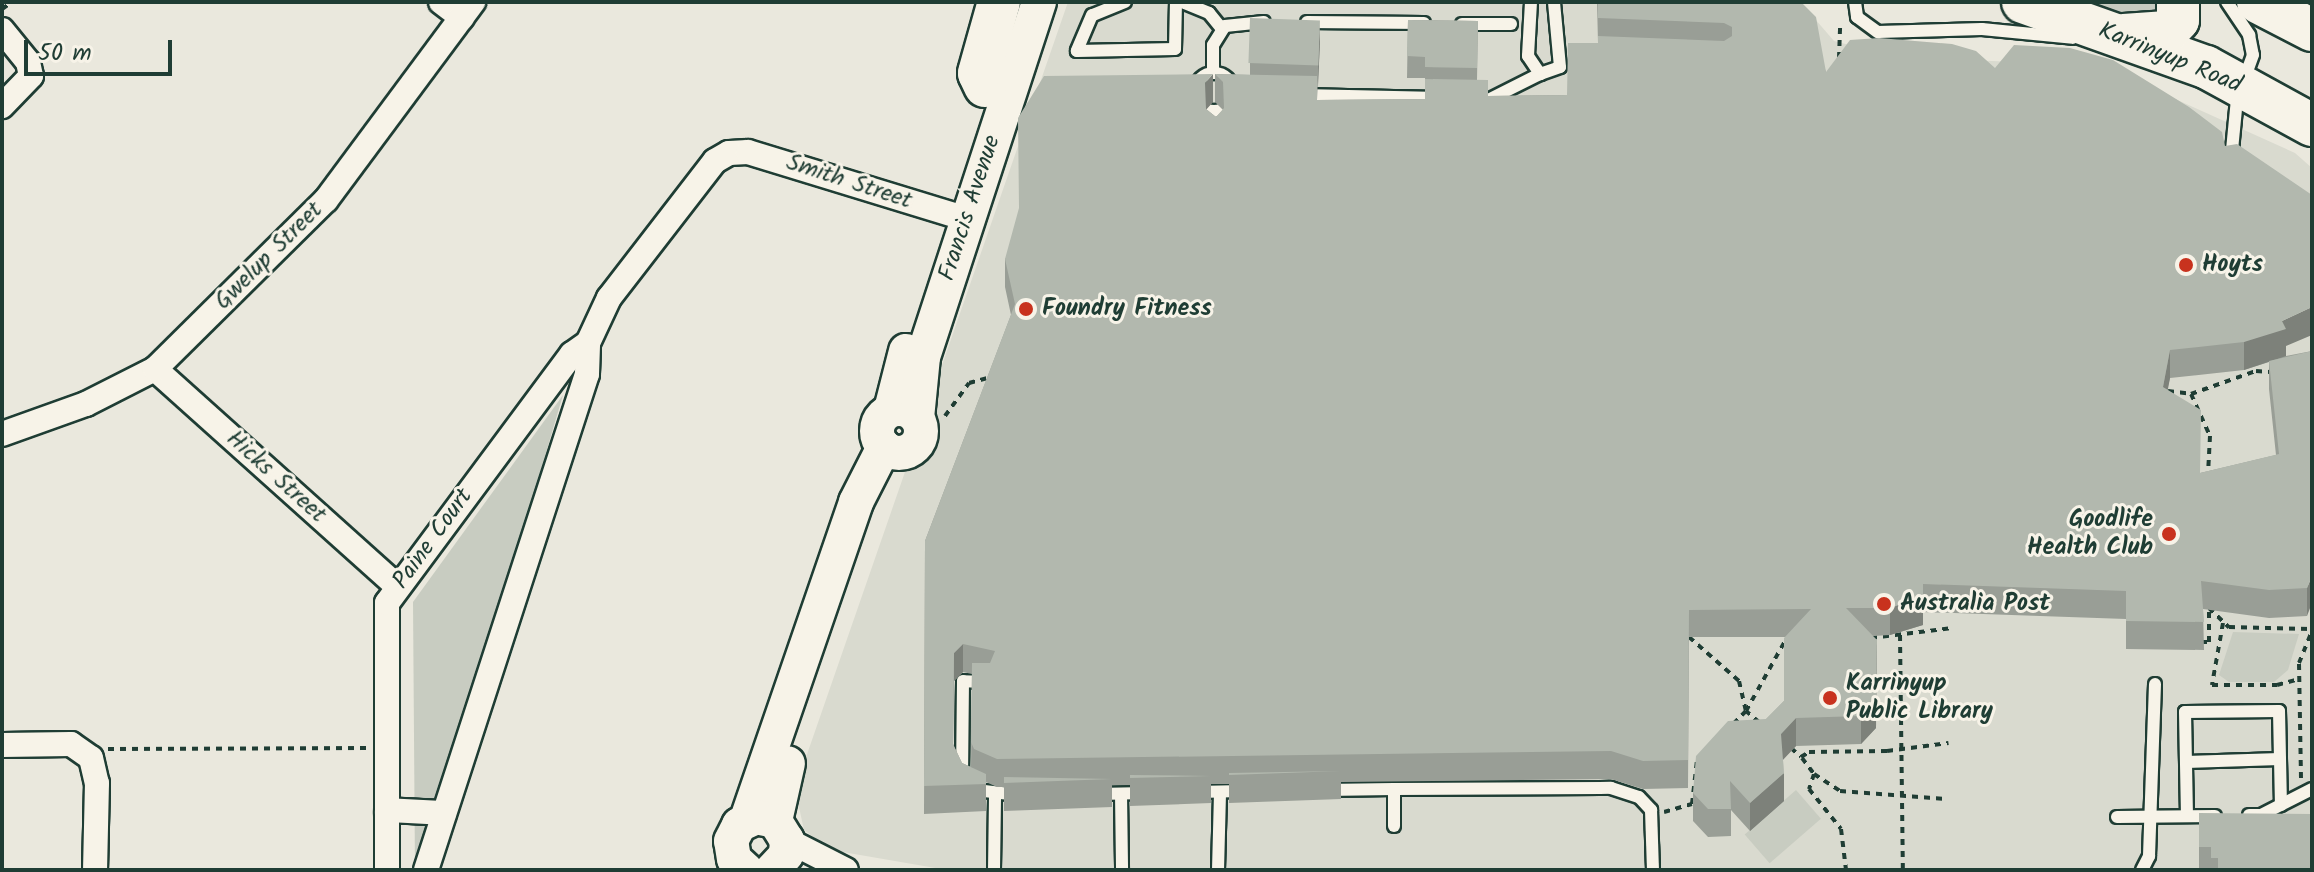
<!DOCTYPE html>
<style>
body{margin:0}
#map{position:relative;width:2314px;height:872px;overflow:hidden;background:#eae8dd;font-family:Kalam,sans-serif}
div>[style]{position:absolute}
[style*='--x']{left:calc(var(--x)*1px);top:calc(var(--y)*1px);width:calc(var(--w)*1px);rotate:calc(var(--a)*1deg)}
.built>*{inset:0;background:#d9dacf}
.green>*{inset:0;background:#c8ccc1;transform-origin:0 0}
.path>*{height:4px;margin-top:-2px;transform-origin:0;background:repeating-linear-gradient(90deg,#1f3d34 0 6px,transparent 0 12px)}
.roads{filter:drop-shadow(2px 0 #1f3d34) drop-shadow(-2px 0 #1f3d34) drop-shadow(0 2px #1f3d34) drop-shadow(0 -2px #1f3d34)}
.lane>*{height:12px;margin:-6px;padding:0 6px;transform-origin:6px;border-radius:6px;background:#f7f3e8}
.lane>.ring{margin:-6px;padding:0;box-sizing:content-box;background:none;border:12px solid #f7f3e8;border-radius:50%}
.street>*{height:24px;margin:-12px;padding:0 12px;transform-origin:12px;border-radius:12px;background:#f7f3e8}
.secondary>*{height:34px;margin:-17px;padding:0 17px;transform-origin:17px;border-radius:17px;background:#f7f3e8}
.secondary>.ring{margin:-17px;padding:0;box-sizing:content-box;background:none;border:34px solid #f7f3e8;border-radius:50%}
.highway>*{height:42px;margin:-21px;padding:0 21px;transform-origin:21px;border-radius:21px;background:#f7f3e8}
.wall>*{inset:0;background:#999e96}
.shaded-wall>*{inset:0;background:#7d817a}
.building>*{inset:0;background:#b2b8ae;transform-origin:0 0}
.dots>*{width:22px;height:22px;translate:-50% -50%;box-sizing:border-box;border:4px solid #f7f3e8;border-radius:50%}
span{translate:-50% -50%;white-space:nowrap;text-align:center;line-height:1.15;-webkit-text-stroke:6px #f7f3e8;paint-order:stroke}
.street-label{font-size:24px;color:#1f3d34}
.poi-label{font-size:24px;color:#1f3d34;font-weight:700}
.left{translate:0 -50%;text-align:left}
.right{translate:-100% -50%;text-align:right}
.frame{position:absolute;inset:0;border:4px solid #1f3d34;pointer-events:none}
.scale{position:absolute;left:24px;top:40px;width:148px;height:36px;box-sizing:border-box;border:4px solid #1f3d34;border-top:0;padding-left:10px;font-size:24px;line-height:28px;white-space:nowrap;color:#1f3d34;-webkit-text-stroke:6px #f7f3e8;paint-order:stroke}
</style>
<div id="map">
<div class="built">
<i style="clip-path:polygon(1068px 2px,1726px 2px,1809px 12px,1834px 41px,1896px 57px,2041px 63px,2124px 76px,2295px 153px,2312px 168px,2312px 870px,947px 870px,831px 850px,804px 830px,795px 789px)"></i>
</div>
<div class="green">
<i style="clip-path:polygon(2077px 2px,2165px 2px,2161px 19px,2146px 26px)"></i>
<i style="clip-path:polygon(563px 395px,423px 870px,415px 870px,413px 602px)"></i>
<i style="clip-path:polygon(2233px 632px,2299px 634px,2288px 670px,2274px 682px,2229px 682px,2219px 675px)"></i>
<i style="left:1796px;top:790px;width:38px;height:68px;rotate:49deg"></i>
</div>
<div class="path">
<i style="--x:2;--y:9;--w:12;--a:-35"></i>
<i style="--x:1839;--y:58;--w:31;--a:-88"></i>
<i style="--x:2168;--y:391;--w:23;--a:7"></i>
<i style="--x:2191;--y:394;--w:69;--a:-19.5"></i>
<i style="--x:2256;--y:371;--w:14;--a:4"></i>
<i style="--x:2191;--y:394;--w:46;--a:65.7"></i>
<i style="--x:2210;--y:436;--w:39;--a:93"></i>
<i style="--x:945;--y:416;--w:41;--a:-54"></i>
<i style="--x:969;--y:383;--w:23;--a:-15"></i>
<i style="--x:2209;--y:608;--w:28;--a:44"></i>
<i style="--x:2229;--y:627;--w:83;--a:1.4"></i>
<i style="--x:2223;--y:623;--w:63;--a:100.1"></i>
<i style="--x:2212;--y:685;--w:65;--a:0"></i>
<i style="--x:2277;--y:685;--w:24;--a:-15"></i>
<i style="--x:1900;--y:635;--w:235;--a:89.3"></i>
<i style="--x:1689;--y:637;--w:67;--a:41.3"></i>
<i style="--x:1739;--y:681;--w:31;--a:77"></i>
<i style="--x:1746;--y:711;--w:16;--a:135"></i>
<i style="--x:1871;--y:638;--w:82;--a:-7"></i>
<i style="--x:2201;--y:642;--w:8;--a:0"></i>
<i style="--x:2209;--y:642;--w:30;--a:-90"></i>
<i style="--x:1759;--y:722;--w:17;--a:-140"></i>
<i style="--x:1746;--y:711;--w:82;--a:-60.9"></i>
<i style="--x:1791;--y:748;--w:13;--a:42"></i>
<i style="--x:1801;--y:757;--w:9;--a:-32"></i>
<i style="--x:1809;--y:752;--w:78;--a:-0.7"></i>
<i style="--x:1887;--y:751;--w:62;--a:-7.5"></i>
<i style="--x:108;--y:749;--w:259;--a:-0.2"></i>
<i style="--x:1802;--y:758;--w:20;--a:53"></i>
<i style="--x:1814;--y:774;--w:31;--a:33"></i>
<i style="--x:1840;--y:791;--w:106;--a:4.3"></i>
<i style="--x:1814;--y:774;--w:16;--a:108"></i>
<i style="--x:1809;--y:789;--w:51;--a:51.3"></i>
<i style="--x:1841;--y:829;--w:41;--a:83"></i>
<i style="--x:2301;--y:778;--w:115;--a:-91"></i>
<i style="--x:2299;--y:663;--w:35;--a:-68"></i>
<i style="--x:1664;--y:812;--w:29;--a:-16"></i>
<i style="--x:1692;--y:804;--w:44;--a:-83.5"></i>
</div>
<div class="roads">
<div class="lane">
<i style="--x:1125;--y:2;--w:35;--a:158"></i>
<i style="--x:1092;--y:15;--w:39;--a:113"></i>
<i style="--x:1077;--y:51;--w:98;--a:-1.2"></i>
<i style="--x:1175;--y:49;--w:47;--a:-88.8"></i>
<i style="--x:1182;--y:2;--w:29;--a:22"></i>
<i style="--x:1209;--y:13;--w:21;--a:51"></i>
<i style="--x:1531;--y:2;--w:54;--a:93.2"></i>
<i style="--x:1528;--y:56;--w:22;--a:56"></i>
<i style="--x:1540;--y:74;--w:21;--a:-19"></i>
<i style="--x:1560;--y:67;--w:65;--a:-95.3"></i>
<i style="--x:1855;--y:2;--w:15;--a:82"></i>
<i style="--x:1857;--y:17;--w:26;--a:36"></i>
<i style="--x:1878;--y:32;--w:104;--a:-1.7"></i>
<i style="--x:1982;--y:29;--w:91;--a:5.6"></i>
<i style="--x:2227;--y:2;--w:40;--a:56"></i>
<i style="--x:2249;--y:35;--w:20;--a:79"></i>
<i style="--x:2253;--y:55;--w:47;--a:110"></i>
<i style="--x:2237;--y:99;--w:61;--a:95.6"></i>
<i style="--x:1307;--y:22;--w:117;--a:0.5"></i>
<i style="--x:1462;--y:24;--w:49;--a:0"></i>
<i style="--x:1213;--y:73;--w:28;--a:-90"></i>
<i style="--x:1213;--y:45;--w:22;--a:-58"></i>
<i style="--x:1225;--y:26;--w:39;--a:-6"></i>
<i class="ring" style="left:1195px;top:73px;width:26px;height:26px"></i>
<i style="--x:1302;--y:95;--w:138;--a:1.2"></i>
<i style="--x:1490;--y:99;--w:56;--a:-26.6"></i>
<i style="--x:987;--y:682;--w:24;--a:-178"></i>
<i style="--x:963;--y:681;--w:90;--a:90.6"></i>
<i style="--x:962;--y:771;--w:24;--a:54"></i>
<i style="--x:976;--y:790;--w:42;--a:6.8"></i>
<i style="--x:2186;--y:762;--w:94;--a:-1.8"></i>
<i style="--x:1325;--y:790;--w:69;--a:-0.8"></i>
<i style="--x:1197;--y:792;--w:45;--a:-1.3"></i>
<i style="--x:1097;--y:794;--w:49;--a:-1.2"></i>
<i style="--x:1121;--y:794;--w:76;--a:89.2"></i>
<i style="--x:2249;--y:815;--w:12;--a:0"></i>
<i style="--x:2261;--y:815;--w:57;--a:-27"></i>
<i style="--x:2187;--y:816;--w:104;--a:-91.1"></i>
<i style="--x:2185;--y:712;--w:94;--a:-0.6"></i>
<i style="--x:2279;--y:711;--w:94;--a:88.8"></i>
<i style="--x:2117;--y:817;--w:98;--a:-0.6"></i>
<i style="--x:1394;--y:826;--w:37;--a:-90"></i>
<i style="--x:1394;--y:789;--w:217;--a:-0.3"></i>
<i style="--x:1611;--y:788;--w:29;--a:18"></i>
<i style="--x:1639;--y:797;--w:18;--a:47"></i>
<i style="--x:1651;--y:810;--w:60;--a:88.1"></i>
<i style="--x:994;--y:870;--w:74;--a:-89.2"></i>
<i style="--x:1218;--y:870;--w:78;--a:-88.5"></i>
<i style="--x:2142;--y:870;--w:16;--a:-63"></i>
<i style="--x:2149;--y:856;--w:172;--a:-88"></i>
</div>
<div class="street">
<i style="--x:441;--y:2;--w:26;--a:37"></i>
<i style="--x:2;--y:30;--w:41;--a:50.9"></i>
<i style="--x:28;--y:62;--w:14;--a:78"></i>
<i style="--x:31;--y:76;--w:42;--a:134"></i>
<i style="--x:155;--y:369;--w:324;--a:41.9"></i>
<i style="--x:2;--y:434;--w:89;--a:-19.7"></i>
<i style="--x:86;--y:404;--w:77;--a:-26.9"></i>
<i style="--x:155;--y:369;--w:240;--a:-44.7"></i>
<i style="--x:326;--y:200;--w:247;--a:-53.4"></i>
<i style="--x:2;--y:745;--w:69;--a:-0.8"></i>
<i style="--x:71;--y:744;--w:24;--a:35"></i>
<i style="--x:91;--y:758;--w:26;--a:77"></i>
<i style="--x:97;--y:783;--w:87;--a:91.3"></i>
<i style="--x:387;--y:810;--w:57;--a:3"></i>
<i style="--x:787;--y:840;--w:66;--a:27"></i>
<i style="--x:387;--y:870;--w:267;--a:-90"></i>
<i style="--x:387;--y:603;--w:310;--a:-53.4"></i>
<i style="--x:572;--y:354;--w:19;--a:-35"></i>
<i style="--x:426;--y:870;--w:521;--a:-72.02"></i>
<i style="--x:587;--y:374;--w:31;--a:-88"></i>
<i style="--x:588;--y:343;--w:50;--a:-65"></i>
<i style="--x:609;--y:298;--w:173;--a:-52.3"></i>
<i style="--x:715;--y:161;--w:16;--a:-30"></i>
<i style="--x:729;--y:153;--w:19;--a:-3"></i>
<i style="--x:748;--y:152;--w:229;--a:17"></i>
</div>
<div class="secondary">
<i class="ring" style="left:877px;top:409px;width:10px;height:10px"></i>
<i style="--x:891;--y:410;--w:61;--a:-75.7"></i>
<i style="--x:917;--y:418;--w:61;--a:-84.4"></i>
<i style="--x:923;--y:357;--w:373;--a:-71.9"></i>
<i style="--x:747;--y:819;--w:335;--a:-71"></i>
<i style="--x:856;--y:502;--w:62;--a:-63"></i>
<i style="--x:775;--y:821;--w:59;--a:-77.4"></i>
<i style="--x:746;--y:870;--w:16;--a:-137"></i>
<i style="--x:734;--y:859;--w:18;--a:-99"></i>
<i style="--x:731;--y:841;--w:18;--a:-63"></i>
<i style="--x:739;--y:825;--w:19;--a:-25"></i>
<i style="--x:756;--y:817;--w:19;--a:12"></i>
<i style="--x:775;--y:821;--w:22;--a:58"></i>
<i style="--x:787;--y:840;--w:15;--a:94"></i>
<i style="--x:786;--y:855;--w:21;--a:133"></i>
</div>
<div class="highway">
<i style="--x:2023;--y:2;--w:194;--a:19.6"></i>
<i style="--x:2206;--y:67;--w:121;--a:28.7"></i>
<i style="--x:2258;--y:2;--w:61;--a:27.4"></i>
<i style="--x:2124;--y:35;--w:43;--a:-4"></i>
<i style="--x:2167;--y:32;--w:16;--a:-47"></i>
<i style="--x:2178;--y:20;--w:18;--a:-90"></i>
<i style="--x:985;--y:86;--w:14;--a:-115"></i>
<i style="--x:979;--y:73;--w:74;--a:-74.3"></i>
</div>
</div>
<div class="wall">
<i style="clip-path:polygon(evenodd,1597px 2px,1801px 2px,1826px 72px,2286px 346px,2286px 356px,2312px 351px,2307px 616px,2269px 618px,2203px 609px,2204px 650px,2126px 649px,2126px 619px,1923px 612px,1923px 625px,1890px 635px,1873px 636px,1876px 728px,1861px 744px,1796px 746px,1783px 759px,1784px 801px,1750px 831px,1731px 810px,1731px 836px,1708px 837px,1693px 821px,1693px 793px,1784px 701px,1785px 637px,1689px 637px,1688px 788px,1643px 789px,1611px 779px,1341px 782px,1341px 799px,1229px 803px,1229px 784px,1211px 784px,1211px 803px,1130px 806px,1130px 785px,1112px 785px,1112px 807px,1004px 811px,1004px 787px,997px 787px,986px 782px,986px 811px,924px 814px,925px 541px,1011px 315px,1005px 287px,1005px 259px,1213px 102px,1206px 109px,1216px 117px,1223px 110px,1215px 102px,1215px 74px,1250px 75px,1250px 18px,1320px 41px,1317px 100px,1425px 99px,1425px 78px,1407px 78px,1408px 20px,1478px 21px,1477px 80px,1488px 96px,1567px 95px,1598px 43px,1597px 2px,2269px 362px,2269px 389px,2276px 455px,2200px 473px,2167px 390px,2170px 378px,2244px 370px,2269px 362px,1597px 2px,963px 672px,972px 674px,971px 767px,962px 763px,953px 744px,954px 681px,963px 672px)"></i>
<i style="clip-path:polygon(2199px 813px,2312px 870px,2199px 870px)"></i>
</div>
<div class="shaded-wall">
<i style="clip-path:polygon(1320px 20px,1320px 41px,1318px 86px,1318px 64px)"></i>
<i style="clip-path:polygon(1213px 74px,1213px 102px,1205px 111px,1205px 83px)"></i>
<i style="clip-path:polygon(2312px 307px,2312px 335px,2286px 346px,2286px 356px,2244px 370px,2244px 342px,2282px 321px)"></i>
<i style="clip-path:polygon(2170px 350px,2170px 378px,2163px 415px,2163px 387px)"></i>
<i style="clip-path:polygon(2312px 576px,2312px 603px,2307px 616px,2307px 588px)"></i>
<i style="clip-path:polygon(1923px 584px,1923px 625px,1890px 635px,1890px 608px)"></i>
<i style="clip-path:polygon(1877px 640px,1876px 728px,1861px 744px,1861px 716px)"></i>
<i style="clip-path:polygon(963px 644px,963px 672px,954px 681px,954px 653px)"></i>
<i style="clip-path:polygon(1796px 718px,1796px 746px,1781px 762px,1781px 734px)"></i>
<i style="clip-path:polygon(1784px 773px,1784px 801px,1750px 831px,1750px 803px)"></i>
</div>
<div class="building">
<i style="clip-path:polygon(1598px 2px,1801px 2px,1816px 17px,1826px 72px,1850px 40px,1879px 38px,1952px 44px,1976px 51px,1995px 68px,2014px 45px,2070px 48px,2113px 60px,2189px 107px,2222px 132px,2225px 146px,2237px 144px,2312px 195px,2312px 307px,2282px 321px,2286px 329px,2244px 342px,2170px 350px,2163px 387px,2201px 410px,2200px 473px,2279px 454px,2269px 361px,2312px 351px,2312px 576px,2307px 588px,2269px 590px,2201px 581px,2204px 622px,2126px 621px,2126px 591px,1923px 584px,1923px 597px,1890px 608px,1846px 608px,1877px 640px,1876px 700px,1861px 716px,1796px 718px,1781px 734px,1784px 773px,1750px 803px,1730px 781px,1731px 809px,1708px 809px,1693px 793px,1696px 756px,1728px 721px,1766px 719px,1784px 701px,1784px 638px,1811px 609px,1689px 610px,1688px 760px,1643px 761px,1611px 751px,997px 759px,974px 749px,971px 742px,972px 663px,990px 663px,995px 651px,963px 644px,954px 653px,953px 744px,962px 763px,986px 774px,986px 784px,924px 786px,925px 541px,1015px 304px,1005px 259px,1019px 208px,1018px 118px,1044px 76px,1213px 74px,1205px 83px,1206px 109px,1216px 117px,1224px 108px,1223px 82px,1215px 74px,1317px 76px,1317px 100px,1425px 99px,1425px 79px,1488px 80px,1488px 96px,1567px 95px,1568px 43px,1598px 43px,1598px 36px,1724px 41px,1732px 36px,1732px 27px,1724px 23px,1598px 18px)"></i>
<i style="left:1250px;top:18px;width:70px;height:45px;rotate:2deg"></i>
<i style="clip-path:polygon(1408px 20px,1478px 21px,1477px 68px,1425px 67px,1425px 57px,1407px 56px)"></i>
<i style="clip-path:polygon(1341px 771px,1229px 775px,1229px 773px)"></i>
<i style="clip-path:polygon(1130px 775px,1211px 776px,1130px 778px)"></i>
<i style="clip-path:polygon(1004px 777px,1112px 779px,1004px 783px)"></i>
<i style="clip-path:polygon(2199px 813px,2312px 814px,2312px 870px,2218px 870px,2218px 858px,2211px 858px,2211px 847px,2199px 847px)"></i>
</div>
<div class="dots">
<i style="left:2186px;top:265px;background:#c8321e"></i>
<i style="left:1026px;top:309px;background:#c8321e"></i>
<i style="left:2169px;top:534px;background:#c8321e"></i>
<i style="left:1884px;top:604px;background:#c8321e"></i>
<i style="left:1830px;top:698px;background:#c8321e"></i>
</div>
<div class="street-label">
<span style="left:2170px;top:58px;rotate:22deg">Karrinyup Road</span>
<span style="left:849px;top:182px;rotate:18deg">Smith Street</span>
<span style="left:970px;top:208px;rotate:-72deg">Francis Avenue</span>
<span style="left:269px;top:256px;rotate:-45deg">Gwelup Street</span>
<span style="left:276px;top:477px;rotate:42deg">Hicks Street</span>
<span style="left:433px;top:539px;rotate:-54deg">Paine Court</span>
</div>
<div class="poi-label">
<span class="left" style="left:2202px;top:265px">Hoyts</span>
<span class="left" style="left:1042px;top:309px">Foundry Fitness</span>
<span class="right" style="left:2153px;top:534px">Goodlife<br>Health Club</span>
<span class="left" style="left:1900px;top:604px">Australia Post</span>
<span class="left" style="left:1846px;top:698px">Karrinyup<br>Public Library</span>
</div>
<div class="frame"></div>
<div class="scale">50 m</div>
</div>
